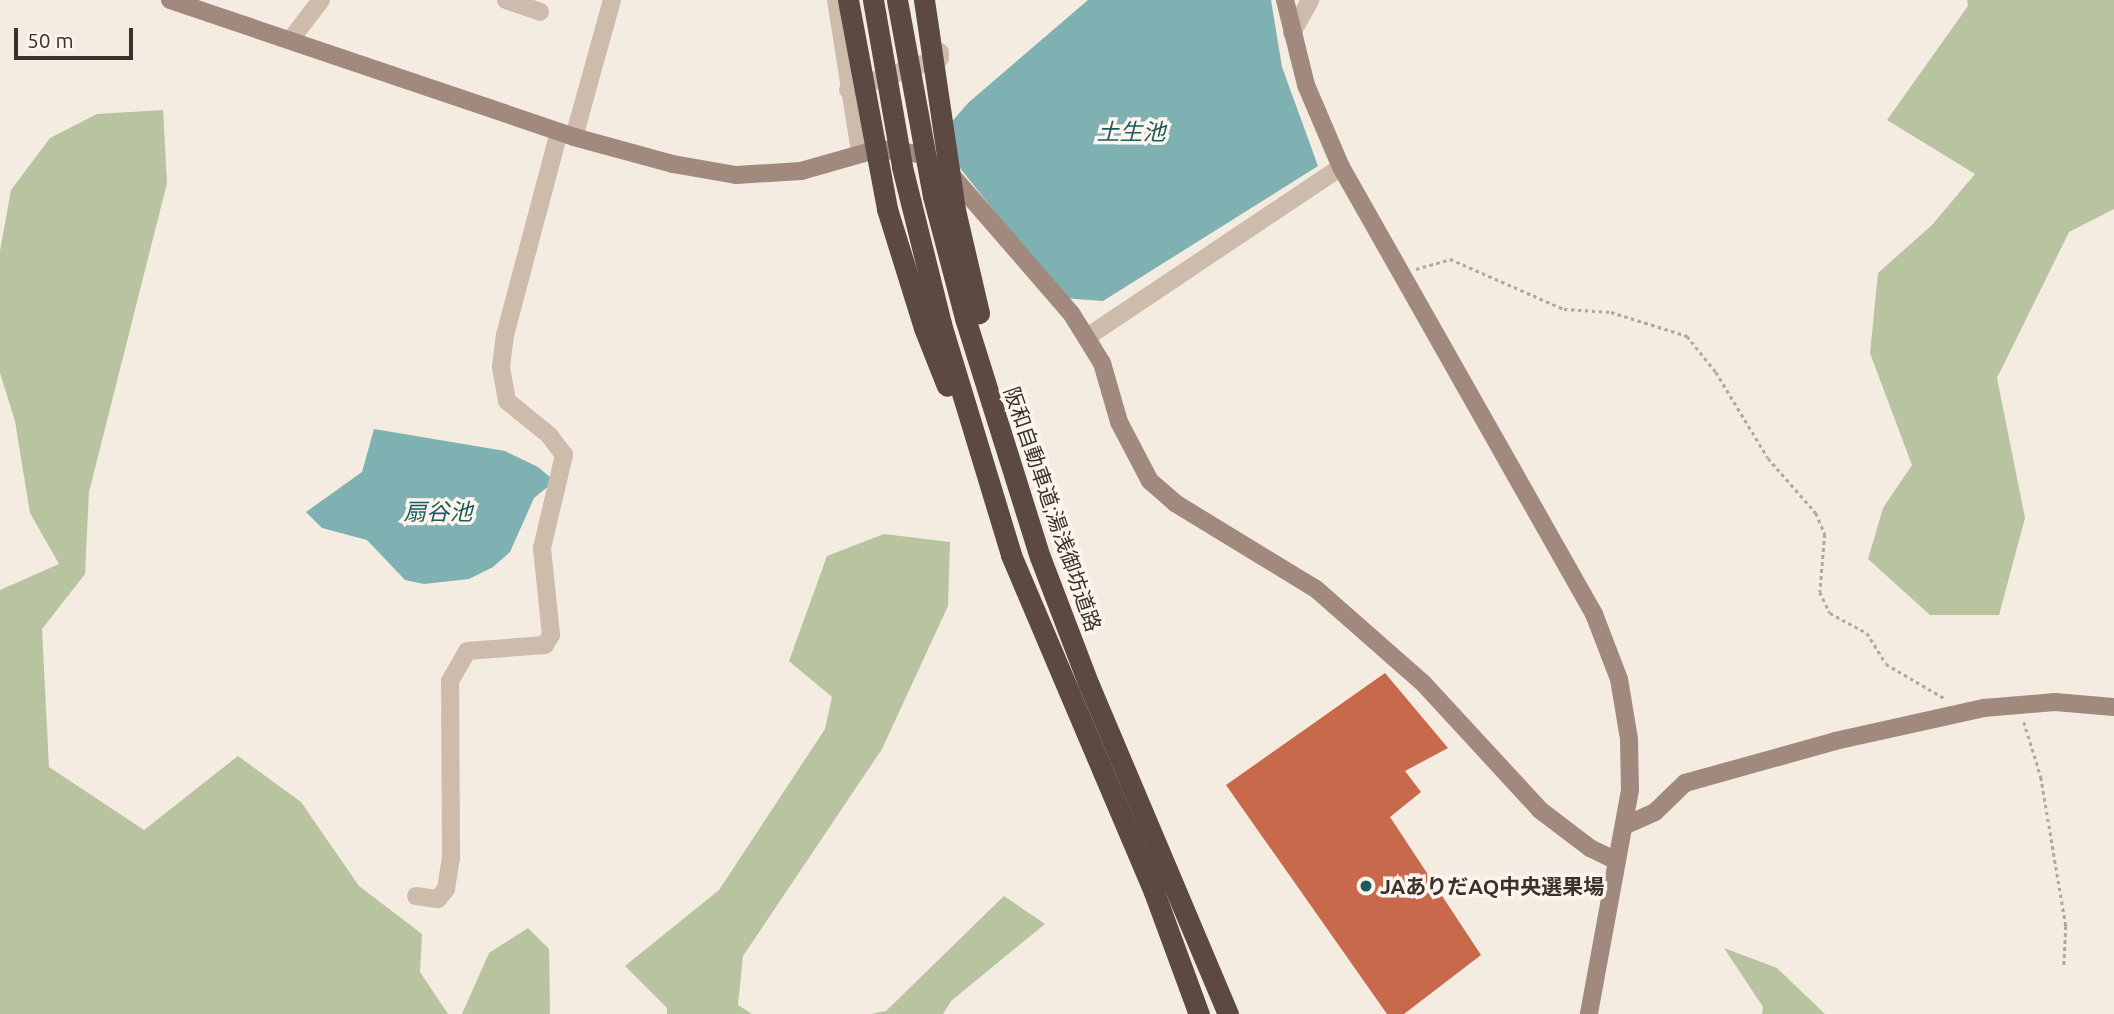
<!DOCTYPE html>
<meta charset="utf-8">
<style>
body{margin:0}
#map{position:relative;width:2114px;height:1014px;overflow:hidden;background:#f4ebe1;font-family:Ubuntu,"Noto Sans JP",sans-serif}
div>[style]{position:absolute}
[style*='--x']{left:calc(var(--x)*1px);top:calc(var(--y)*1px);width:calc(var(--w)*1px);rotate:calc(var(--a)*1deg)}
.green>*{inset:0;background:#b8c4a0}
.water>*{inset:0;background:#7fb0b2}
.building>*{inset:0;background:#c8694b}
.path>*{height:2.5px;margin-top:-1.25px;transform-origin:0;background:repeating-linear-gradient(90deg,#b9a596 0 3.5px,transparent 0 7px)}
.street>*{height:18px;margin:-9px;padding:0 9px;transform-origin:9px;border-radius:9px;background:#cdbbac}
.secondary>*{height:18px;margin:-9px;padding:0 9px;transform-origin:9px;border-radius:9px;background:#a18a7d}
.highway>*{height:21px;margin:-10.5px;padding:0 10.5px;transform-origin:10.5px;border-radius:10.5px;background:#5c4a42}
.highway-bridge>*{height:21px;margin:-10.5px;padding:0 10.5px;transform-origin:10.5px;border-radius:10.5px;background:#5c4a42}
.dots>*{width:19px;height:19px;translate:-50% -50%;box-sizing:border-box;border:4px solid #fbf5ee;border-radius:50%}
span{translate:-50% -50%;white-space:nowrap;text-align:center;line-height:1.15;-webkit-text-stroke:7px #fbf5ee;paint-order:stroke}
.street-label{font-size:21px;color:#3b302b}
.poi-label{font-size:21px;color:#3b302b;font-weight:700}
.left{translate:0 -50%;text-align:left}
.water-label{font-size:23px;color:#1f5a5e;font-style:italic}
.scale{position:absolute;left:14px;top:28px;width:119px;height:32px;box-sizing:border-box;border:4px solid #3b302b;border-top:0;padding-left:9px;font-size:21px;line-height:24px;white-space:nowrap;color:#3b302b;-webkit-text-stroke:5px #fbf5ee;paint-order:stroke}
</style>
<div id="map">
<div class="green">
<i style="clip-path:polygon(1967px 0,2114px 0,2114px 209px,2069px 232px,1997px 378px,2025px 518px,1999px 615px,1930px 615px,1868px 559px,1883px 508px,1912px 465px,1870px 353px,1878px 273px,1932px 225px,1975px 174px,1887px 120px,1968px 6px)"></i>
<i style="clip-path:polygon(163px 110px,167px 183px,89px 492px,85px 574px,42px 629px,49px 767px,144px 830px,238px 756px,301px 802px,359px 886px,422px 934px,420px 972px,448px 1014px,0 1014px,0 590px,59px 564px,30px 513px,15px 421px,0 373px,0 251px,11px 190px,50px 138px,97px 114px)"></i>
<i style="clip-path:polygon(884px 534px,950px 542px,948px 606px,882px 749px,743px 956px,738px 1005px,752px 1014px,667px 1014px,667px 1008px,625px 966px,719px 890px,825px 729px,832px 697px,789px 661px,827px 556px)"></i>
<i style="clip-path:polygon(1004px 896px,1045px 924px,951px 1001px,943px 1014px,871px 1014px,886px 1011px)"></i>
<i style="clip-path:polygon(528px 928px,549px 949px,550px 1014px,462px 1014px,489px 953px)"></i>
<i style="clip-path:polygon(1724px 948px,1777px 968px,1825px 1014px,1762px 1014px,1763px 1007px)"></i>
</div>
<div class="water">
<i style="clip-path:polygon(1088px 0,1271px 0,1282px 67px,1318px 166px,1103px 301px,1063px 298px,937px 139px,968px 103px)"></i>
<i style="clip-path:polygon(374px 429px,505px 451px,538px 467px,551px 478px,550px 485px,534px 498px,510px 552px,493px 567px,469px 579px,424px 584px,405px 580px,367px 540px,322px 528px,306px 512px,362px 472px)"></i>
</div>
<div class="building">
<i style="clip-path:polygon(1385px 673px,1448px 748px,1405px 771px,1421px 792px,1390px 817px,1481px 955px,1404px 1014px,1387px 1014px,1226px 785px)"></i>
</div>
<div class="path">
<i style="--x:1416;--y:269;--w:35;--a:-16"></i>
<i style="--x:1450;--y:259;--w:124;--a:23.7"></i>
<i style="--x:1564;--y:309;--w:47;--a:3.7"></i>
<i style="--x:1611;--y:312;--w:80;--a:17.5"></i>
<i style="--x:1687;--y:336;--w:46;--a:51.1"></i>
<i style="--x:1716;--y:372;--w:100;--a:58.8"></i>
<i style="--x:1768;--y:458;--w:73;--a:48.9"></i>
<i style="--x:1816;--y:513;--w:23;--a:67"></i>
<i style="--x:1825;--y:534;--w:58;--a:94.9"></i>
<i style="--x:1820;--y:592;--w:23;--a:65"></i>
<i style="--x:1830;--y:613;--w:42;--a:28.4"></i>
<i style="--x:1867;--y:633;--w:36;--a:58"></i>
<i style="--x:1886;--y:664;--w:67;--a:30.4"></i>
<i style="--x:2024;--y:722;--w:58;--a:72.8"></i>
<i style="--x:2041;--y:777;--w:151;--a:80.5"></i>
<i style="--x:2066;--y:926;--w:41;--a:92.8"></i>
</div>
<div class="street">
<i style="--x:506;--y:0;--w:36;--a:19"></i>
<i style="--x:836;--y:0;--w:153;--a:81"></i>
<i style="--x:1292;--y:33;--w:38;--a:-61"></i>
<i style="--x:292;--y:38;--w:48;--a:-52.7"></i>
<i style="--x:848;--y:90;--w:97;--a:-19.2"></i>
<i style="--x:940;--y:58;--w:6;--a:-90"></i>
<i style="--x:574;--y:137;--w:142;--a:-74.5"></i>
<i style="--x:1087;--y:337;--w:306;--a:-33.8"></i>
<i style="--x:416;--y:896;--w:22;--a:8"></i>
<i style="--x:438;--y:899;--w:13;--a:-51"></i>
<i style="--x:446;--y:889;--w:30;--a:-81"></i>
<i style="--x:451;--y:859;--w:178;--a:-90.3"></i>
<i style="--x:450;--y:681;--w:34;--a:-60"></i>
<i style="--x:467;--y:651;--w:78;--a:-4.4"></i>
<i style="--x:545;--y:645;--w:12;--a:-59"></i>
<i style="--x:551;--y:635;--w:87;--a:-95.9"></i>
<i style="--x:542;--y:548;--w:96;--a:-76.7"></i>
<i style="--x:564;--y:455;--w:25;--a:-127"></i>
<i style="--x:549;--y:435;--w:54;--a:-141"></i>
<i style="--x:507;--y:401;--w:35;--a:-100"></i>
<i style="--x:501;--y:367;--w:32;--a:-83"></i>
<i style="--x:505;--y:335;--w:210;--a:-75.1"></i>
</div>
<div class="secondary">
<i style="--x:170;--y:0;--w:427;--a:18.7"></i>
<i style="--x:574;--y:137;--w:103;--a:15.3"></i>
<i style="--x:673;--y:164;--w:64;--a:9.9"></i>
<i style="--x:736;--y:175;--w:65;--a:-3.5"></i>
<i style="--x:801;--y:171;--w:80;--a:-15.9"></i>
<i style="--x:878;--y:149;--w:42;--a:6.8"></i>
<i style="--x:920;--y:154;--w:40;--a:34.9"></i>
<i style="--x:953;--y:177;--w:180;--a:49.1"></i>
<i style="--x:1071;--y:313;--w:59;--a:58.2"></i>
<i style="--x:1102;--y:363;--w:61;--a:73.9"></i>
<i style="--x:1119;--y:422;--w:67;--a:62.3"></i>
<i style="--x:1150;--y:481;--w:33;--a:41"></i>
<i style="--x:1175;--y:503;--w:165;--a:31.4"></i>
<i style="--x:1316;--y:589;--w:142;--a:41.3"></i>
<i style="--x:1423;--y:683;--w:173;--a:47.3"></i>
<i style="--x:1540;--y:810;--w:63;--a:37.2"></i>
<i style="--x:1590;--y:848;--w:30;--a:26"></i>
<i style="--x:1285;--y:0;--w:88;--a:76.1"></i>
<i style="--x:1306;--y:85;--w:89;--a:66.9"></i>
<i style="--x:1341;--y:167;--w:514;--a:60.49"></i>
<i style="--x:1594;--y:614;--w:70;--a:69"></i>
<i style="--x:1619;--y:679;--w:61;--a:80.5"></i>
<i style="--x:1629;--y:739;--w:51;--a:88.9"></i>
<i style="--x:1630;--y:790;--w:228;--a:100.4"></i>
<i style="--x:1626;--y:825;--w:32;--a:-24"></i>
<i style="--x:1655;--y:812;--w:42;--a:-44"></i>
<i style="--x:1685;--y:783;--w:156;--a:-15.6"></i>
<i style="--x:1835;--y:741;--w:153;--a:-12.5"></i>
<i style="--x:1984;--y:708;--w:71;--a:-4.8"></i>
<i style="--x:2055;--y:702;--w:59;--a:4.8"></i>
</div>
<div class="highway">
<i style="--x:965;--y:318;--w:250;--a:72.6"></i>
<i style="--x:1040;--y:557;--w:137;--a:69.1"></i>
<i style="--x:1089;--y:685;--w:357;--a:67.1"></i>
<i style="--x:941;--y:324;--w:241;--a:73.1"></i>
<i style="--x:1011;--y:555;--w:366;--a:67"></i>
<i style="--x:1154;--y:892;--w:130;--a:69.8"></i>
<i style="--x:924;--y:328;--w:62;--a:68.4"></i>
</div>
<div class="highway-bridge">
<i style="--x:848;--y:0;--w:213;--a:79.4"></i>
<i style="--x:887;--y:209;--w:125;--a:72.7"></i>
<i style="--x:873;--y:0;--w:169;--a:80.1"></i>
<i style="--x:902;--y:167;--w:162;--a:76"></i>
<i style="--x:897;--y:0;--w:199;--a:79.6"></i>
<i style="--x:933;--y:196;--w:126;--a:75.3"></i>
<i style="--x:924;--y:0;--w:212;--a:81.6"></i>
<i style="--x:955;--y:210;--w:106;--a:76.9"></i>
</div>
<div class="dots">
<i style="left:1366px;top:886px;background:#1f5a5e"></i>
</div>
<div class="street-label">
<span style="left:1053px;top:509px;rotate:71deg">阪和自動車道;湯浅御坊道路</span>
</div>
<div class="poi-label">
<span class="left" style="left:1380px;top:886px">JAありだAQ中央選果場</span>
</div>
<div class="water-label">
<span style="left:1131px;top:132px">土生池</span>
<span style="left:438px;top:512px">扇谷池</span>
</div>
<div class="scale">50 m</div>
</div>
